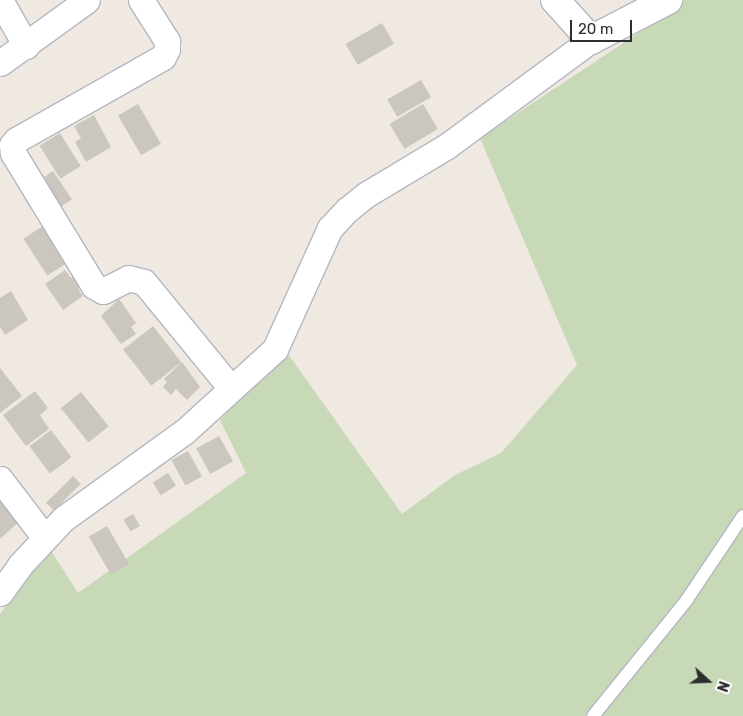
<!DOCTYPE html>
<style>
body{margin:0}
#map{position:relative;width:743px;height:716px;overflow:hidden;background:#efe9e1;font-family:Rubik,sans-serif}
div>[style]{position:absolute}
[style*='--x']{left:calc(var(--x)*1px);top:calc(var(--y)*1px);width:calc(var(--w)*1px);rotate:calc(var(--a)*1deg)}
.cemetery>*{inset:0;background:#c8d9b8}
.building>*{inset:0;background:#cbc7bf;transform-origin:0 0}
.roads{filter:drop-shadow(1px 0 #b4b7c1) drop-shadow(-1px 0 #b4b7c1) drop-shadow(0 1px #b4b7c1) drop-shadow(0 -1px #b4b7c1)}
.service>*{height:12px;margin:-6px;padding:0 6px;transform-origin:6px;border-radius:6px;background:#fff}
.minor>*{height:25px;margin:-12.5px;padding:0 12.5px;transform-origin:12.5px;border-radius:12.5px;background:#fff}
.tertiary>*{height:28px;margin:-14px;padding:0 14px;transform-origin:14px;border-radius:14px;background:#fff}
span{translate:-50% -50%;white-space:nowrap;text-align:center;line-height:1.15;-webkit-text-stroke:4.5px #fff;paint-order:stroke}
.north{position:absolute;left:683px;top:656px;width:50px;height:50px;-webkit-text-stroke:4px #fff;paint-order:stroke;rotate:110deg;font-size:14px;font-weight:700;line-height:20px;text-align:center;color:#2e2e2e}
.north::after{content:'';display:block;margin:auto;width:18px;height:22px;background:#2e2e2e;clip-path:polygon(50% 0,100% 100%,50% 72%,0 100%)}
.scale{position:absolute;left:570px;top:20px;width:62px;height:22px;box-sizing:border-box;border:2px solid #2e2e2e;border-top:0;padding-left:6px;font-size:15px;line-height:18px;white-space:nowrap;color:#2e2e2e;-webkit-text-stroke:4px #fff;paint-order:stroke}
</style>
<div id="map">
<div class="cemetery">
<i style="clip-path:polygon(633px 0,743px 0,743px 716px,0 716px,0 614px,50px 549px,78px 593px,246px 473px,220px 420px,286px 351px,402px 514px,455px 475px,501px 453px,577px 365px,480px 138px,649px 26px)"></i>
</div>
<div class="building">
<i style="left:382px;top:23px;width:24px;height:42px;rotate:60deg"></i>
<i style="left:421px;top:80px;width:20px;height:39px;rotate:60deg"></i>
<i style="left:138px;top:104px;width:46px;height:23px;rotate:60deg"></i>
<i style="left:423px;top:104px;width:29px;height:39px;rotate:59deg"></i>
<i style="clip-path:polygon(94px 115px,111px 147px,86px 162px,75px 142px,81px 138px,74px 126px)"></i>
<i style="left:60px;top:133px;width:39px;height:24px;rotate:58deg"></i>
<i style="left:53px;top:171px;width:34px;height:16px;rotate:56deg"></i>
<i style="left:46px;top:224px;width:44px;height:27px;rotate:57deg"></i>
<i style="clip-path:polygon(65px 270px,71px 278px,78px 273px,85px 284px,78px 289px,83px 296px,63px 310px,45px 284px)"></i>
<i style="clip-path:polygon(11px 291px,28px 320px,5px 335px,0 327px,0 298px)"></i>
<i style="clip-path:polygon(119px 299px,136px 323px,131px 327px,136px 334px,121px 344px,101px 316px)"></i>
<i style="left:153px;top:326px;width:46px;height:38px;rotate:52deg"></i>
<i style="clip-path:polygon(182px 362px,200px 387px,187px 400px,176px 389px,171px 395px,163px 387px,167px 382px,164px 379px)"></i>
<i style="clip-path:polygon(0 368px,22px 396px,0 413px)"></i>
<i style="clip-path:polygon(35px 391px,48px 408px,40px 415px,49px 429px,26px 446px,3px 415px)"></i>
<i style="left:81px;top:392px;width:44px;height:26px;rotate:51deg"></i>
<i style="left:51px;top:430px;width:34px;height:27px;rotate:53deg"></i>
<i style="left:219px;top:436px;width:29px;height:26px;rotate:61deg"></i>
<i style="left:188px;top:451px;width:29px;height:19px;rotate:61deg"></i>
<i style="left:168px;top:473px;width:15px;height:18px;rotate:58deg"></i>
<i style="left:73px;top:476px;width:11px;height:38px;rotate:45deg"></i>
<i style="clip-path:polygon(0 492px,23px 518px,0 539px)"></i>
<i style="left:133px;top:514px;width:14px;height:11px;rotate:60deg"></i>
<i style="left:107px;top:526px;width:44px;height:21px;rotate:60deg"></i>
</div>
<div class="roads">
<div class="service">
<i style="--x:593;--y:716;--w:148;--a:-51"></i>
<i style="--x:686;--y:601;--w:102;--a:-56.2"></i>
</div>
<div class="minor">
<i style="--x:0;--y:0;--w:53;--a:60.5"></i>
<i style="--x:141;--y:0;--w:49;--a:57.6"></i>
<i style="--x:167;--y:41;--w:8;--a:90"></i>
<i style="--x:167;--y:49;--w:9;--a:117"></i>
<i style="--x:163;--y:57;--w:169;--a:150.5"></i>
<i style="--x:16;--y:140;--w:6;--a:129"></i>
<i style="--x:12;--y:145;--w:8;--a:83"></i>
<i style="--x:13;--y:153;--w:156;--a:58.7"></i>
<i style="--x:94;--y:286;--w:10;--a:29"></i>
<i style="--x:103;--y:291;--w:28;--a:-27"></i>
<i style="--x:128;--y:278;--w:16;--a:14"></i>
<i style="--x:144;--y:282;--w:136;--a:50.7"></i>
<i style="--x:0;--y:63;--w:107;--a:-35.9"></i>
<i style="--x:0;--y:479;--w:74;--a:52.7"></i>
<i style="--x:0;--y:593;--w:34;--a:-54"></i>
<i style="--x:20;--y:565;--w:63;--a:-46.9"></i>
<i style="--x:63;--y:519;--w:150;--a:-35.8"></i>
<i style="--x:185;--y:431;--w:122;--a:-42.3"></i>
<i style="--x:275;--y:349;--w:133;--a:-65.6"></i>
<i style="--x:330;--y:228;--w:25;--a:-47"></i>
<i style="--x:347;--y:210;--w:26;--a:-39"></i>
<i style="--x:367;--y:194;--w:93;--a:-31"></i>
<i style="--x:447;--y:146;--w:179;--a:-36.4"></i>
</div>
<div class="tertiary">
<i style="--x:555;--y:0;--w:54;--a:48"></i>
<i style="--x:591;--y:40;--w:87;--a:-27.5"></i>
</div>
</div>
<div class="north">N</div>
<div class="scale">20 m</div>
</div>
